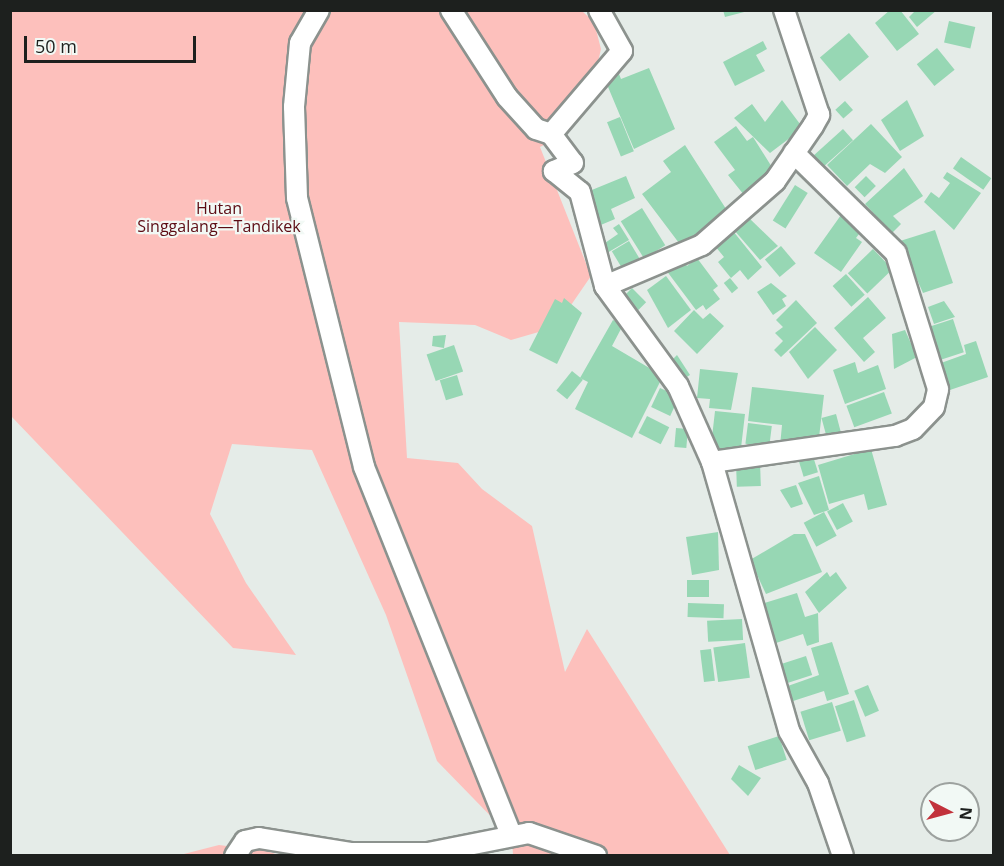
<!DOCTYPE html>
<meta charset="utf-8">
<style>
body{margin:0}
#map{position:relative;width:1004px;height:866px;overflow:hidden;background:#e5ece8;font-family:"Open Sans",sans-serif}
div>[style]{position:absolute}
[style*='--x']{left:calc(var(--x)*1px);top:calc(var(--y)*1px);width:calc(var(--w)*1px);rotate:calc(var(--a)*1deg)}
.green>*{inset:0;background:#fdc0bc}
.building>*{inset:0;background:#97d7b4;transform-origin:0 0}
.roads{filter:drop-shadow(2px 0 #8c928e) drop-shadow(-2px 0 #8c928e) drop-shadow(0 2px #8c928e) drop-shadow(0 -2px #8c928e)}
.street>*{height:20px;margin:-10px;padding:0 10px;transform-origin:10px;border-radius:10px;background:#fff}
span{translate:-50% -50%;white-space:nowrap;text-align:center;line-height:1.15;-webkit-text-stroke:4.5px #f2f9f5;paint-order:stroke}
.park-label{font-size:16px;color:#5c0c14}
.frame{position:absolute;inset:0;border:12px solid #1d201e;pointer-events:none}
.north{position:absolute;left:920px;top:782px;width:60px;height:60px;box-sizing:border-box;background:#f2f9f5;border:2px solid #9da29f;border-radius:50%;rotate:96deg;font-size:16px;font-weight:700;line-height:24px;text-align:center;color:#1d201e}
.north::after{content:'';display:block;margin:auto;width:21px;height:27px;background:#c2323b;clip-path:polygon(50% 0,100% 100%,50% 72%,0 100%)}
.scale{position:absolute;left:24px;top:36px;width:172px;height:27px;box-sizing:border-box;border:3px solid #1d201e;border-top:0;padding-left:8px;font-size:18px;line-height:21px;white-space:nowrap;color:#1d201e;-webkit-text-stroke:4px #f2f9f5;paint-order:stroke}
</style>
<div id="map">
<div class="green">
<i style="clip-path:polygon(11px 11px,582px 11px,594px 22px,601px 49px,590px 96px,567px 133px,540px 147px,591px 276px,556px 327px,511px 340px,475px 325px,399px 322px,407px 458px,458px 463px,482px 489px,532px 526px,565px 672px,587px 629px,730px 855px,513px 855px,512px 838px,437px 761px,386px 615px,312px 450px,232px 444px,210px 514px,246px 583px,296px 655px,233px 648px,11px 416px)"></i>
<i style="clip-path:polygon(219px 845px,267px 851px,278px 855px,176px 856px)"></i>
</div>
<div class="building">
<i style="clip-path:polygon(723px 10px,748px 10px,748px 11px,725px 17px)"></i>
<i style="clip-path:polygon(890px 10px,900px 10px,919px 34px,897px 51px,875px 23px)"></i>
<i style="clip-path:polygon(916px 10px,937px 10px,917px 27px,909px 17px)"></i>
<i style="left:949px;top:21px;width:27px;height:22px;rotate:13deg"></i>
<i style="left:849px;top:33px;width:31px;height:38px;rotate:50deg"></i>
<i style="clip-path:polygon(763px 41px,767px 49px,756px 55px,765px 71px,735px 86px,723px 62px)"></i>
<i style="left:937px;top:48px;width:28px;height:26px;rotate:51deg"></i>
<i style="clip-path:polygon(649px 68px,675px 129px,634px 149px,603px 75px,617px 69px,621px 79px)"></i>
<i style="clip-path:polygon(782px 100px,803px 128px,770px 153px,734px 118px,752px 104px,765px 122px)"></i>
<i style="clip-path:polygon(907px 100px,924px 136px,900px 151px,881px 120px)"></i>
<i style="left:845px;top:101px;width:12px;height:13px;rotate:48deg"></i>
<i style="left:620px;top:117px;width:37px;height:14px;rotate:68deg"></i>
<i style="clip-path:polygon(871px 124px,902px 157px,885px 173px,870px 164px,847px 186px,827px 165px)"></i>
<i style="clip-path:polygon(736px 126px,747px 141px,753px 137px,775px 172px,744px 195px,728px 175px,735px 170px,714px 142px)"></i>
<i style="left:843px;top:129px;width:15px;height:41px;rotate:48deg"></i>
<i style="clip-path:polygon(685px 145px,728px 212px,682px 247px,642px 194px,671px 172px,663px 161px)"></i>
<i style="left:961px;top:157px;width:37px;height:14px;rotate:35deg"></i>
<i style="clip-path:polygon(904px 168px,923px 196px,893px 216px,901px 224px,892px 233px,865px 204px)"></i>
<i style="clip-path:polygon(947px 172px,981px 193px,954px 230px,924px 202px,931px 192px,939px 198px,950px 183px,943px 178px)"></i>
<i style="clip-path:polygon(626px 176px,635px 198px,611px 209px,615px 219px,596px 227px,582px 194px)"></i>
<i style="left:866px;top:176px;width:14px;height:16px;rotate:45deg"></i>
<i style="left:795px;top:185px;width:15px;height:42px;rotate:32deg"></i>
<i style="left:642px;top:208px;width:44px;height:25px;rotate:58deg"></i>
<i style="clip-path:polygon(841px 215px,862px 230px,856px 238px,862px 242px,841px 272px,814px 253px)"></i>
<i style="clip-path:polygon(749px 218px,778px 246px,760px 260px,734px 230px)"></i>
<i style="clip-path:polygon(619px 224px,629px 240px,607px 253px,602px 245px,618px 234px,613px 228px)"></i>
<i style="clip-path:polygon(935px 230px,953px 283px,923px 293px,900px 241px)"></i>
<i style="clip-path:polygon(733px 231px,762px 267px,748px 280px,740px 270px,731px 278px,718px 262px,724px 257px,715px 246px)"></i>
<i style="left:629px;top:241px;width:21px;height:20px;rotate:59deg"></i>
<i style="left:781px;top:246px;width:23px;height:21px;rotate:50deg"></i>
<i style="left:873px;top:249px;width:28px;height:35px;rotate:46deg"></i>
<i style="clip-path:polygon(681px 258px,687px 266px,697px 258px,718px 286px,713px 290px,720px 299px,706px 310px,703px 305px,696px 310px,666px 270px)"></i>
<i style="left:846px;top:274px;width:28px;height:18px;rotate:48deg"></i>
<i style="clip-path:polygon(666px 276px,691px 310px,668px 328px,647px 290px)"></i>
<i style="left:730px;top:278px;width:13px;height:8px;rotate:51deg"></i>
<i style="clip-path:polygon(771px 283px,787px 296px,782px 299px,786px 306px,773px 315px,757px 292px)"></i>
<i style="left:632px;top:288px;width:20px;height:11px;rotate:45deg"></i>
<i style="clip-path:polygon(868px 297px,886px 318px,863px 338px,875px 352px,864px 362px,834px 328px)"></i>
<i style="clip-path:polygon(564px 298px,582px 313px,557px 364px,529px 350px,555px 299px,562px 303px)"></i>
<i style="clip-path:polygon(796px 300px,817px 323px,781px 357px,774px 350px,783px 341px,775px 333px,783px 327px,776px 320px)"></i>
<i style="clip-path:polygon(944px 301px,955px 317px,934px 324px,928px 307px)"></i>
<i style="clip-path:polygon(694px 310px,703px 319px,710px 313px,724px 326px,697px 354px,674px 331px)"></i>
<i style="left:953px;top:319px;width:35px;height:25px;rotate:72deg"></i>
<i style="clip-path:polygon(613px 320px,623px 325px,612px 346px,663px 376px,632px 438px,575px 409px,588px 382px,580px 378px)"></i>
<i style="clip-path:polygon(815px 327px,837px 350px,808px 379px,789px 352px)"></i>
<i style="clip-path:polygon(905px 330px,917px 357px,894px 369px,892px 334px)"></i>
<i style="clip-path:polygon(446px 335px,444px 348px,432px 346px,433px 336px)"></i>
<i style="clip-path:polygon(976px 341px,988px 377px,950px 390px,941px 363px,966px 354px,964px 345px)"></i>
<i style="left:454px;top:345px;width:28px;height:29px;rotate:71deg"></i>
<i style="clip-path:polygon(677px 355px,690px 375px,680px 381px,669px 363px)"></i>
<i style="clip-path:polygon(855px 362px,858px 373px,878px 365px,886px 389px,845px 404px,833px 370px)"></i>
<i style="clip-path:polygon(700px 369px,738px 373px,731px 410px,709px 408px,710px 399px,697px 398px)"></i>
<i style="left:572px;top:371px;width:14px;height:25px;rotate:39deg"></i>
<i style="left:457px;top:375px;width:21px;height:18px;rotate:73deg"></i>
<i style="clip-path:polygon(752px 387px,824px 395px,818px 446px,780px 446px,782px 425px,748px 421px)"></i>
<i style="left:660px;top:388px;width:21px;height:21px;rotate:25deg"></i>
<i style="left:884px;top:392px;width:23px;height:40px;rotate:70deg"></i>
<i style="clip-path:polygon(715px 411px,745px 414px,741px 448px,732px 447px,731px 454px,711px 446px)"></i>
<i style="left:836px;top:414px;width:24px;height:15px;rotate:75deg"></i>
<i style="left:647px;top:416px;width:25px;height:19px;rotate:27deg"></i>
<i style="left:748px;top:423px;width:24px;height:21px;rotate:7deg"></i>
<i style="left:676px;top:428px;width:12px;height:19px;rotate:5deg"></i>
<i style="clip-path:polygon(871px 449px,887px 505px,868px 510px,864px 494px,829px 504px,818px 465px)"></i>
<i style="left:813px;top:456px;width:17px;height:15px;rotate:73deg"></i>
<i style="left:760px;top:462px;width:24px;height:24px;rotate:88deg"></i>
<i style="clip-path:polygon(819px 476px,829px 510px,814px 515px,798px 483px)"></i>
<i style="clip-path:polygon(796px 485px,803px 504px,791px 508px,780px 490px)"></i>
<i style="left:843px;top:503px;width:21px;height:18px;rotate:62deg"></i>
<i style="left:824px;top:512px;width:27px;height:23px;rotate:62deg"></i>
<i style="clip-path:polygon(718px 532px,719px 570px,692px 575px,686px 537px)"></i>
<i style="clip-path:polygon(794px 534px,805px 534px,822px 572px,766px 594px,750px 560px)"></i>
<i style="clip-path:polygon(827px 572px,830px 577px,836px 572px,847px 588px,819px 613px,805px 592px)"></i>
<i style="left:687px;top:580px;width:22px;height:17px"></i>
<i style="clip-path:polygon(797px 593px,805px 617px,818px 613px,819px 642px,807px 646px,803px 634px,773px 644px,761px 604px)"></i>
<i style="left:688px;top:603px;width:36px;height:14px;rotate:2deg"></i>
<i style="left:742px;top:619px;width:21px;height:35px;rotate:87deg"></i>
<i style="clip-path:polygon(832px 642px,849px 694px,827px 701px,824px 691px,790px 702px,785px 687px,819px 675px,811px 648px)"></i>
<i style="left:745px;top:643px;width:35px;height:32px;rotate:82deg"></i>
<i style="left:711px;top:649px;width:32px;height:11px;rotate:83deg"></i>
<i style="left:806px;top:656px;width:20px;height:26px;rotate:72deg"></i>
<i style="left:868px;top:685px;width:28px;height:15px;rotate:67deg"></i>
<i style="left:854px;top:700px;width:38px;height:20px;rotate:72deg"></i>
<i style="left:832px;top:702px;width:30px;height:33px;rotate:73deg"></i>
<i style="left:779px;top:736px;width:25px;height:33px;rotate:72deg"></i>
<i style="clip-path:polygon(739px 765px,761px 778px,748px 796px,731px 779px)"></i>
</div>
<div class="roads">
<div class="street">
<i style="--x:319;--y:10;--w:38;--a:120"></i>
<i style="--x:300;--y:43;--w:64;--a:95.4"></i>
<i style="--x:294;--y:107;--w:91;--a:88.1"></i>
<i style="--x:297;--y:198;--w:277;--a:76"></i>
<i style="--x:364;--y:467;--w:395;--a:68.2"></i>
<i style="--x:451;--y:10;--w:103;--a:57.2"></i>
<i style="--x:507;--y:97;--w:43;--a:47.8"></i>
<i style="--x:536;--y:129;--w:16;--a:18"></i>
<i style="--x:599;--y:10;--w:47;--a:60.7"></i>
<i style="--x:622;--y:51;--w:109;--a:130.5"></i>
<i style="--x:551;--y:134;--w:36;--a:53"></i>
<i style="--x:573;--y:163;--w:21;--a:157"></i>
<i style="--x:554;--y:171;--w:33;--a:39"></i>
<i style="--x:580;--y:192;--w:97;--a:75.1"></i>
<i style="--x:605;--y:286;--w:124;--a:53.9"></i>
<i style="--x:678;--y:386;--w:83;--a:65.9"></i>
<i style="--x:712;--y:462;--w:280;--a:74"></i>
<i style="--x:789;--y:731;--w:60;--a:60.9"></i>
<i style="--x:818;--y:783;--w:77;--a:71.1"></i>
<i style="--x:605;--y:286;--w:105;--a:-22.9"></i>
<i style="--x:702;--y:245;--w:97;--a:-41.2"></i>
<i style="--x:775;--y:181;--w:67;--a:-55.4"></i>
<i style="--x:813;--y:126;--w:13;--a:-61"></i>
<i style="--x:819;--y:115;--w:111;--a:-108.4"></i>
<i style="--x:712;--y:462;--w:185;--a:-8.1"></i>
<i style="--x:895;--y:436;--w:19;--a:-21"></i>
<i style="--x:913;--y:429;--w:30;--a:-46"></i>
<i style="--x:934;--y:407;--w:18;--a:-77"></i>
<i style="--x:938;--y:389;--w:142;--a:-107.2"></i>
<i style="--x:896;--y:253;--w:143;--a:-135.6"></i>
<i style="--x:235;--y:856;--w:18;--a:-56"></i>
<i style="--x:245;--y:841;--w:14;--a:-12"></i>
<i style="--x:259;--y:838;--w:94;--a:9.2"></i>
<i style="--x:352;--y:853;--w:76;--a:0"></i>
<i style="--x:428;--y:853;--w:103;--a:-11.2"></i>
<i style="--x:529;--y:833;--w:71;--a:18.9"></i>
</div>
</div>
<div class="park-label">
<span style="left:219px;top:217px">Hutan<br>Singgalang—Tandikek</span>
</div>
<div class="frame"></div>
<div class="north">N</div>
<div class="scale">50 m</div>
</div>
